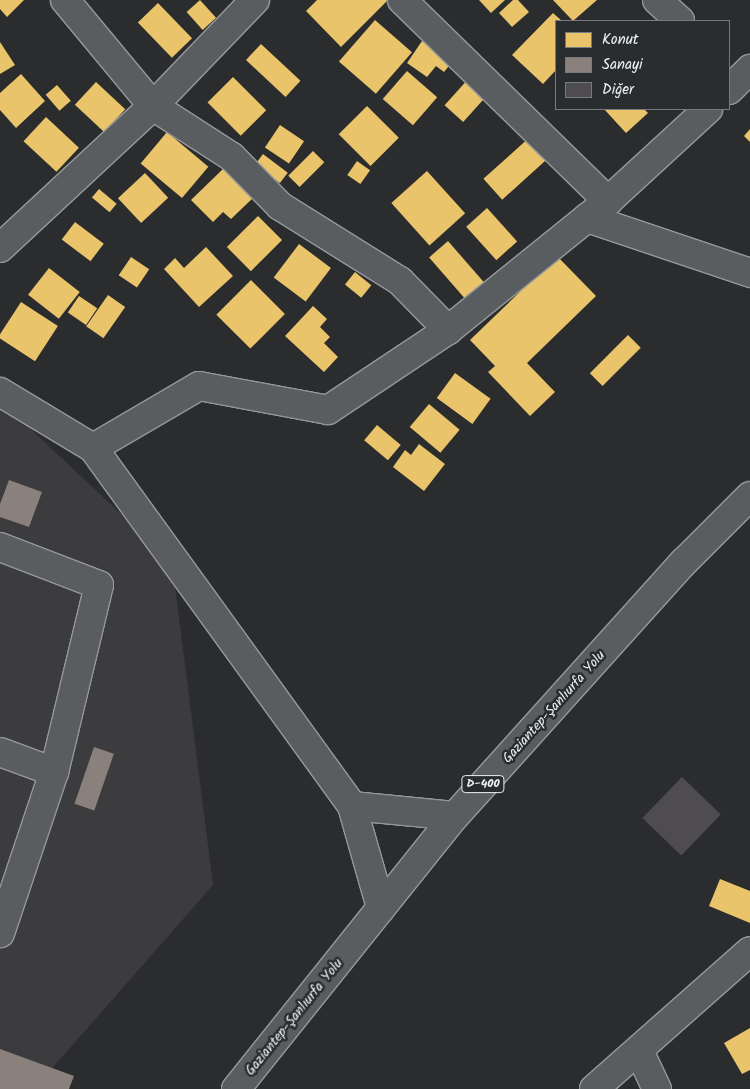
<!DOCTYPE html>
<meta charset="utf-8">
<style>
body{margin:0}
#map{position:relative;width:750px;height:1089px;overflow:hidden;background:#2b2c2d;font-family:Kalam,sans-serif}
div>[style]{position:absolute}
[style*='--x']{left:calc(var(--x)*1px);top:calc(var(--y)*1px);width:calc(var(--w)*1px);rotate:calc(var(--a)*1deg)}
.built>*{inset:0;background:#3c3b3e}
.homes>*{inset:0;background:#e9c46a;transform-origin:0 0}
.industry>*{inset:0;background:#8a817c;transform-origin:0 0}
.building>*{inset:0;background:#4f4c4f;transform-origin:0 0}
.roads{filter:drop-shadow(1px 0 #96989a) drop-shadow(-1px 0 #96989a) drop-shadow(0 1px #96989a) drop-shadow(0 -1px #96989a)}
.minor>*{height:28px;margin:-14px;padding:0 14px;transform-origin:14px;border-radius:14px;background:#5a5d60}
.major>*{height:28px;margin:-14px;padding:0 14px;transform-origin:14px;border-radius:14px;background:#5a5d60}
span{translate:-50% -50%;white-space:nowrap;text-align:center;line-height:1.15;-webkit-text-stroke:5px #2a2d2e;paint-order:stroke}
.shield-label span{padding:1px 4px;background:#2a2d2e;border:1px solid;border-radius:4px;-webkit-text-stroke-width:0}
.shield-label{font-size:12px;color:#e8f1f8;font-weight:700}
.street-label{font-size:14px;color:#e8f1f8}
.legend{position:absolute;left:555px;top:20px;width:175px;height:90px;box-sizing:border-box;background:#2a2d2e;border:1px solid #767b7f;margin:0;padding:6px 9px;list-style:none;font-size:15px;color:#e8f1f8}
.legend li{display:flex;align-items:center;gap:10px;height:25px}
.legend b{width:25px;border:1px solid #767b7f}
</style>
<div id="map">
<div class="built">
<i style="clip-path:polygon(0 400px,172px 562px,213px 885px,34px 1089px,0 1089px)"></i>
</div>
<div class="homes">
<i style="clip-path:polygon(0 0,24px 0,7px 17px,0 9px)"></i>
<i style="left:200px;top:0;width:24px;height:18px;rotate:48deg"></i>
<i style="clip-path:polygon(317px 0,388px 0,341px 47px,306px 11px)"></i>
<i style="clip-path:polygon(479px 0,505px 0,491px 13px)"></i>
<i style="clip-path:polygon(513px 0,518px 0,529px 12px,512px 27px,499px 13px)"></i>
<i style="clip-path:polygon(553px 0,597px 0,573px 21px)"></i>
<i style="left:158px;top:3px;width:49px;height:28px;rotate:46deg"></i>
<i style="clip-path:polygon(553px 13px,562px 21px,556px 21px,556px 70px,543px 84px,512px 55px)"></i>
<i style="left:375px;top:20px;width:49px;height:55px;rotate:41deg"></i>
<i style="clip-path:polygon(422px 41px,452px 62px,444px 72px,436px 66px,427px 77px,407px 63px)"></i>
<i style="clip-path:polygon(0 42px,15px 65px,0 74px)"></i>
<i style="left:261px;top:44px;width:54px;height:22px;rotate:43deg"></i>
<i style="left:407px;top:71px;width:40px;height:37px;rotate:41deg"></i>
<i style="clip-path:polygon(21px 74px,45px 101px,16px 128px,0 110px,0 93px)"></i>
<i style="left:233px;top:77px;width:47px;height:36px;rotate:45deg"></i>
<i style="left:470px;top:77px;width:25px;height:38px;rotate:42deg"></i>
<i style="left:96px;top:82px;width:40px;height:31px;rotate:43deg"></i>
<i style="left:57px;top:85px;width:21px;height:15px;rotate:49deg"></i>
<i style="left:367px;top:106px;width:45px;height:40px;rotate:45deg"></i>
<i style="clip-path:polygon(604px 109px,644px 109px,648px 113px,626px 133px)"></i>
<i style="left:46px;top:117px;width:45px;height:33px;rotate:43deg"></i>
<i style="left:280px;top:125px;width:29px;height:27px;rotate:34deg"></i>
<i style="clip-path:polygon(750px 129px,750px 142px,744px 136px)"></i>
<i style="left:167px;top:132px;width:54px;height:41px;rotate:40deg"></i>
<i style="left:531px;top:136px;width:28px;height:64px;rotate:48deg"></i>
<i style="left:313px;top:151px;width:16px;height:35px;rotate:45deg"></i>
<i style="left:263px;top:154px;width:31px;height:13px;rotate:37deg"></i>
<i style="left:357px;top:161px;width:16px;height:17px;rotate:35deg"></i>
<i style="clip-path:polygon(225px 167px,255px 196px,231px 219px,223px 212px,213px 222px,191px 200px)"></i>
<i style="left:427px;top:171px;width:57px;height:48px;rotate:48deg"></i>
<i style="left:145px;top:173px;width:34px;height:37px;rotate:47deg"></i>
<i style="left:99px;top:189px;width:23px;height:11px;rotate:40deg"></i>
<i style="left:487px;top:208px;width:45px;height:28px;rotate:48deg"></i>
<i style="left:258px;top:216px;width:34px;height:44px;rotate:45deg"></i>
<i style="left:75px;top:222px;width:36px;height:22px;rotate:37deg"></i>
<i style="left:448px;top:241px;width:66px;height:25px;rotate:49deg"></i>
<i style="left:299px;top:244px;width:40px;height:42px;rotate:37deg"></i>
<i style="clip-path:polygon(206px 247px,233px 276px,199px 307px,164px 269px,175px 258px,184px 268px)"></i>
<i style="clip-path:polygon(557px 256px,596px 296px,527px 363px,555px 392px,530px 416px,488px 372px,495px 366px,470px 340px)"></i>
<i style="left:131px;top:257px;width:22px;height:22px;rotate:34deg"></i>
<i style="left:49px;top:268px;width:39px;height:34px;rotate:38deg"></i>
<i style="left:355px;top:272px;width:21px;height:16px;rotate:39deg"></i>
<i style="left:251px;top:280px;width:48px;height:49px;rotate:45deg"></i>
<i style="left:108px;top:295px;width:21px;height:38px;rotate:35deg"></i>
<i style="left:79px;top:296px;width:22px;height:20px;rotate:34deg"></i>
<i style="left:21px;top:302px;width:44px;height:42px;rotate:33deg"></i>
<i style="clip-path:polygon(313px 306px,327px 319px,320px 327px,330px 337px,324px 343px,338px 357px,324px 372px,285px 336px)"></i>
<i style="left:628px;top:335px;width:18px;height:54px;rotate:45deg"></i>
<i style="left:455px;top:373px;width:44px;height:31px;rotate:36deg"></i>
<i style="left:429px;top:404px;width:40px;height:30px;rotate:40deg"></i>
<i style="left:377px;top:425px;width:31px;height:20px;rotate:40deg"></i>
<i style="clip-path:polygon(419px 444px,445px 464px,424px 491px,393px 467px,405px 450px,411px 455px)"></i>
<i style="clip-path:polygon(720px 879px,750px 891px,750px 923px,709px 906px)"></i>
<i style="clip-path:polygon(750px 1028px,750px 1070px,742px 1074px,724px 1043px)"></i>
</div>
<div class="industry">
<i style="clip-path:polygon(9px 480px,42px 492px,29px 527px,0 517px,0 504px)"></i>
<i style="left:94px;top:747px;width:21px;height:60px;rotate:19deg"></i>
<i style="clip-path:polygon(0 1049px,74px 1076px,69px 1089px,0 1089px)"></i>
</div>
<div class="building">
<i style="left:682px;top:777px;width:54px;height:57px;rotate:44deg"></i>
</div>
<div class="roads">
<div class="minor">
<i style="--x:65;--y:0;--w:138;--a:50.3"></i>
<i style="--x:153;--y:106;--w:94;--a:32.8"></i>
<i style="--x:232;--y:157;--w:69;--a:45.6"></i>
<i style="--x:280;--y:206;--w:142;--a:32"></i>
<i style="--x:400;--y:281;--w:69;--a:45.6"></i>
<i style="--x:402;--y:0;--w:288;--a:44.3"></i>
<i style="--x:657;--y:0;--w:31;--a:42"></i>
<i style="--x:729;--y:90;--w:30;--a:-45"></i>
<i style="--x:587;--y:218;--w:172;--a:18.6"></i>
<i style="--x:0;--y:248;--w:209;--a:-42.9"></i>
<i style="--x:153;--y:106;--w:147;--a:-46.1"></i>
<i style="--x:0;--y:392;--w:109;--a:31.1"></i>
<i style="--x:93;--y:448;--w:442;--a:54.1"></i>
<i style="--x:352;--y:806;--w:106;--a:74.1"></i>
<i style="--x:93;--y:448;--w:123;--a:-30.3"></i>
<i style="--x:199;--y:386;--w:131;--a:10.5"></i>
<i style="--x:328;--y:410;--w:144;--a:-33.7"></i>
<i style="--x:448;--y:330;--w:206;--a:-38.9"></i>
<i style="--x:608;--y:201;--w:136;--a:-42.6"></i>
<i style="--x:0;--y:547;--w:106;--a:21"></i>
<i style="--x:99;--y:585;--w:192;--a:103.5"></i>
<i style="--x:54;--y:772;--w:170;--a:108.5"></i>
<i style="--x:0;--y:752;--w:58;--a:20.3"></i>
<i style="--x:352;--y:806;--w:103;--a:5.5"></i>
<i style="--x:639;--y:1051;--w:42;--a:64.7"></i>
<i style="--x:594;--y:1089;--w:208;--a:-41.5"></i>
</div>
<div class="major">
<i style="--x:236;--y:1089;--w:350;--a:-51.3"></i>
<i style="--x:455;--y:816;--w:342;--a:-48"></i>
<i style="--x:684;--y:562;--w:93;--a:-45"></i>
</div>
</div>
<div class="shield-label">
<span style="left:483px;top:784px">D-400</span>
</div>
<div class="street-label">
<span style="left:554px;top:707px;rotate:-48deg">Gaziantep-Şanlıurfa Yolu</span>
<span style="left:294px;top:1017px;rotate:-51deg">Gaziantep-Şanlıurfa Yolu</span>
</div>
<ul class="legend">
<li><b style="height:14px;background:#e9c46a"></b>Konut</li>
<li><b style="height:14px;background:#8a817c"></b>Sanayi</li>
<li><b style="height:14px;background:#4f4c4f"></b>Diğer</li>
</ul>
</div>
